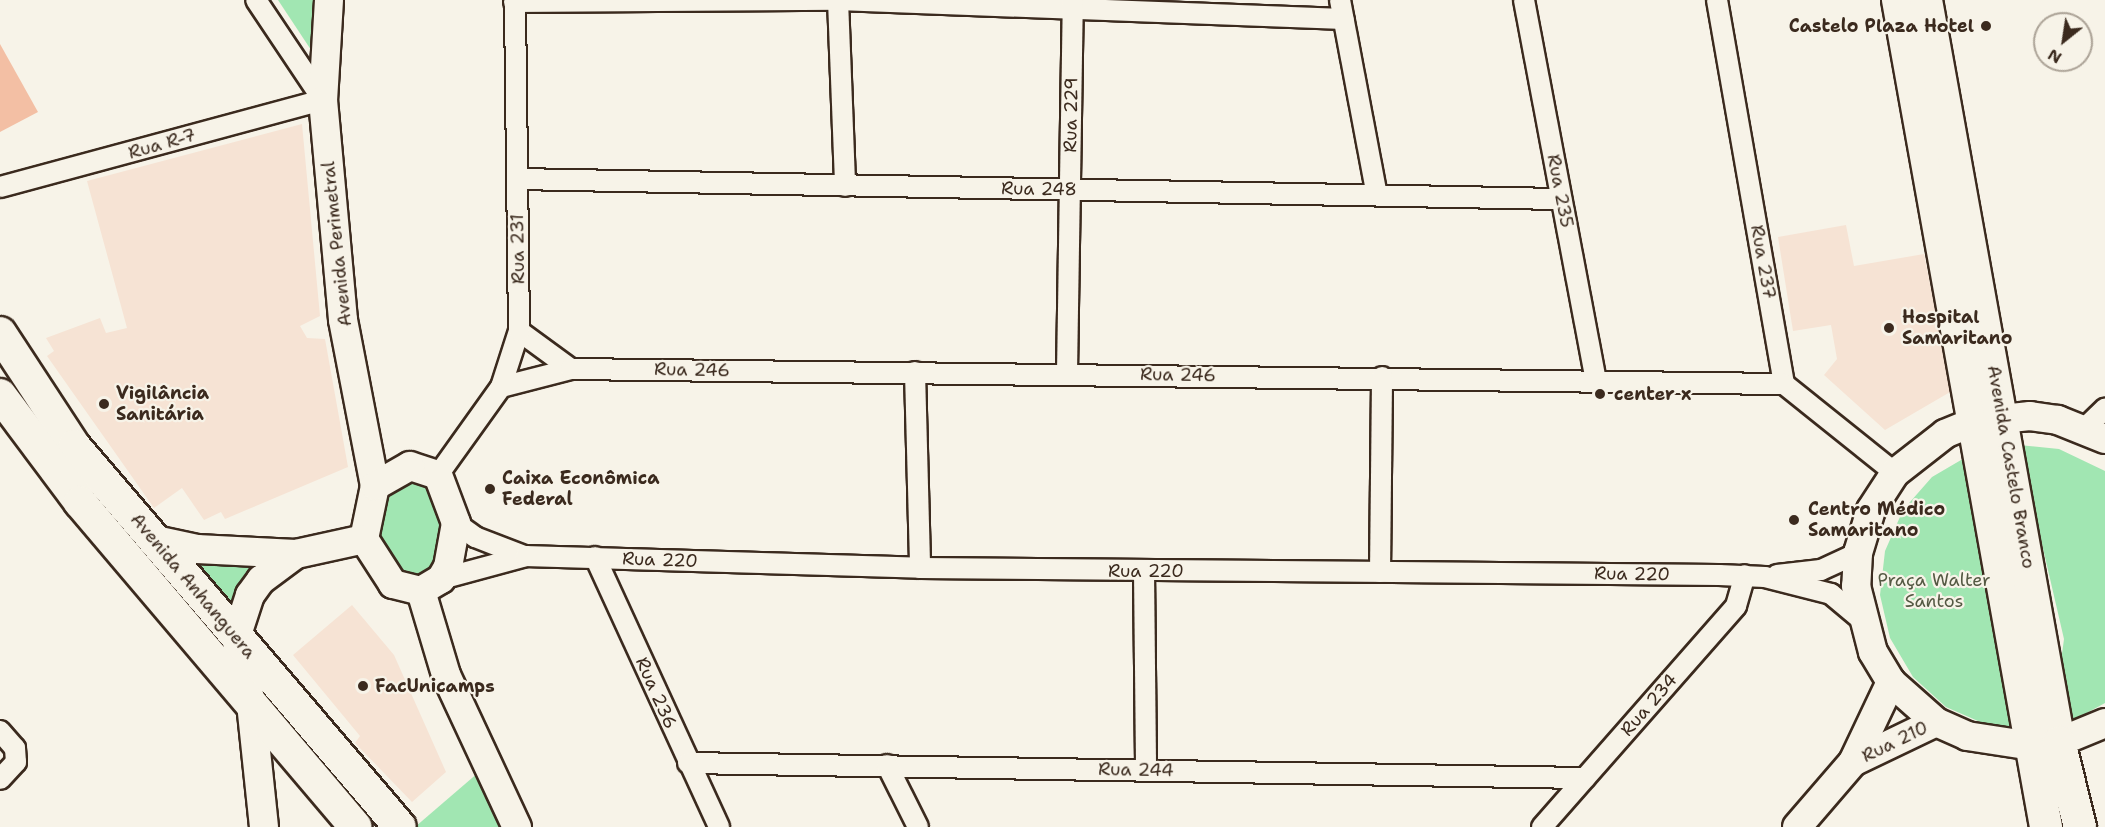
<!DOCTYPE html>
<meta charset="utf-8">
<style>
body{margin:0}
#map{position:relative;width:2105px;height:827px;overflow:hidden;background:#f7f3e8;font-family:"Shantell Sans",sans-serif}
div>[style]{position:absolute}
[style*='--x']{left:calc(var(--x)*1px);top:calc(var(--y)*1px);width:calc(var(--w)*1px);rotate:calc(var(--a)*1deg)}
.built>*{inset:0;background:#f6e3d4}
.green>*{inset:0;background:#a1e6b2}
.building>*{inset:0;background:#f3bfa4}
.roads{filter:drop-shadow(2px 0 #3b2a1e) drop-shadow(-2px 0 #3b2a1e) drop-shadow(0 2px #3b2a1e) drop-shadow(0 -2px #3b2a1e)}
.street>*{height:20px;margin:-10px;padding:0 10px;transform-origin:10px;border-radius:10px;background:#f7f3e8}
.secondary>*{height:28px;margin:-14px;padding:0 14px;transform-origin:14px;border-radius:14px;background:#f7f3e8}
.primary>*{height:32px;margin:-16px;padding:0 16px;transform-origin:16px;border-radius:16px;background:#f7f3e8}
.dots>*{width:16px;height:16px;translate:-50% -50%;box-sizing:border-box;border:3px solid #f7f3e8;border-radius:50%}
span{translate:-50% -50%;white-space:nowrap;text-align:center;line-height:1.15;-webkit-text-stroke:4.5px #f7f3e8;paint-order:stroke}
.poi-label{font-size:18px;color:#3b2a1e;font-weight:700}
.right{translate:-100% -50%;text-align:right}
.left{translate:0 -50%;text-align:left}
.street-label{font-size:18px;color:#3b2a1e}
.park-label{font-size:18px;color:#545943}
.north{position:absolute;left:2033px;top:12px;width:60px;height:60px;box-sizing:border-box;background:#f7f3e8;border:2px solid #aca397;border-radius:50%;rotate:210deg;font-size:16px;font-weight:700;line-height:24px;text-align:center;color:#3b2a1e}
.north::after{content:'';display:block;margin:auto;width:21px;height:27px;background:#3b2a1e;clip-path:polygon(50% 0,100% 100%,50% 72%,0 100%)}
</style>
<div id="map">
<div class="built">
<i style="clip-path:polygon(302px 124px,320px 316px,300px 326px,307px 338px,325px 339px,348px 467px,225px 519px,221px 512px,204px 520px,182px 488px,154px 508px,47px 356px,54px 351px,46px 338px,100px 318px,106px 333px,127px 328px,87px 181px)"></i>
<i style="clip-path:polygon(1846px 225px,1854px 266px,1924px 254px,1931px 289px,1938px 288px,1957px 388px,1885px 430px,1824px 375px,1837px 359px,1831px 325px,1793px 331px,1778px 237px)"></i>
<i style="clip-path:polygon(352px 605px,394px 655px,446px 772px,412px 802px,355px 743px,360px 736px,293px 655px)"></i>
</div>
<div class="green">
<i style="clip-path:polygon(278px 0,320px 0,317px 59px)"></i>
<i style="clip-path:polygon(2019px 445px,2059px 449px,2105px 471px,2105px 703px,2070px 722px,2060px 669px,2064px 639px)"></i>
<i style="clip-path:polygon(1973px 453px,1987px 535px,1983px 566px,2020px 729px,1987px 725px,1946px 707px,1913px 677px,1890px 638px,1880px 595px,1885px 551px,1903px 510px,1932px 477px)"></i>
<i style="clip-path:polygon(395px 477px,425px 484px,445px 520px,439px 563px,425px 578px,402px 578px,376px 531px,376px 515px)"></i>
<i style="clip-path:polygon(176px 557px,270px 558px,228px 615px)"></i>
<i style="clip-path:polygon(479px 772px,504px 827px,415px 827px)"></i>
</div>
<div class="building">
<i style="clip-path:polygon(0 44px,38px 112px,0 132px)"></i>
</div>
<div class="roads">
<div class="street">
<i style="--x:838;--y:0;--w:186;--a:87.8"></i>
<i style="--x:1340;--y:0;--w:198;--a:79.3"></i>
<i style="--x:1524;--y:0;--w:389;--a:79.3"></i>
<i style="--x:1717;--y:0;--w:390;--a:80.1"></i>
<i style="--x:1784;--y:384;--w:142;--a:38.7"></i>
<i style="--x:514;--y:2;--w:324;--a:-0.4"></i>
<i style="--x:838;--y:0;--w:506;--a:2.15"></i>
<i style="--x:517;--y:179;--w:1044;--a:1.1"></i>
<i style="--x:0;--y:187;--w:335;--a:-15.1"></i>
<i style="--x:323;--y:100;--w:120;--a:-123.8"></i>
<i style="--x:519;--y:331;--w:64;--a:36.2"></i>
<i style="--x:915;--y:372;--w:196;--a:88.5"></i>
<i style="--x:1067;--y:373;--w:373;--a:-89.1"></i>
<i style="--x:501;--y:387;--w:72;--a:-14.4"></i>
<i style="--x:571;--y:369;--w:1213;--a:0.71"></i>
<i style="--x:2085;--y:428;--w:28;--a:-44"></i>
<i style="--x:438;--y:475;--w:108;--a:-54.4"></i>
<i style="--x:501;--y:387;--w:59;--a:-72.2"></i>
<i style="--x:519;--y:331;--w:331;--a:-90.7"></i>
<i style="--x:456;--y:523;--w:24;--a:36"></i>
<i style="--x:475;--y:537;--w:53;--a:21.2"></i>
<i style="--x:595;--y:557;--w:297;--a:65.3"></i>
<i style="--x:1144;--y:571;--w:199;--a:89.4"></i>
<i style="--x:1380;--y:572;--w:195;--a:-89.4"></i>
<i style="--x:1777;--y:575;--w:44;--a:-6.5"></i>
<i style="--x:1821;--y:570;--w:41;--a:-24.7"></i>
<i style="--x:441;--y:579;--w:88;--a:-15.1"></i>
<i style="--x:526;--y:556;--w:394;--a:1.7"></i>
<i style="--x:920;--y:568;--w:799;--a:0.5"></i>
<i style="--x:1719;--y:575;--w:46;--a:2.5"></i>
<i style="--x:1765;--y:577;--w:68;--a:14.4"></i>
<i style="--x:1831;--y:594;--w:39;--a:40"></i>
<i style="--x:0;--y:731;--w:23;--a:49"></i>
<i style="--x:15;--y:748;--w:14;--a:86"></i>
<i style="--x:16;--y:762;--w:23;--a:133"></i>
<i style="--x:688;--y:763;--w:897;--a:0.96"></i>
<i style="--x:887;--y:765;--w:69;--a:63.4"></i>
<i style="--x:1542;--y:827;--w:294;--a:-48.7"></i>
<i style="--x:1736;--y:606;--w:32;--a:-74"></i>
</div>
<div class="secondary">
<i style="--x:329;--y:0;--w:100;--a:93.4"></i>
<i style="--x:323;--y:100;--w:221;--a:84.8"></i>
<i style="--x:343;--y:320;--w:169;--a:79.1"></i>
<i style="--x:2105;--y:439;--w:51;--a:-158"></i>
<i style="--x:2058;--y:420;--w:28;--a:-172"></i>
<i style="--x:2030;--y:416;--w:56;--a:173.9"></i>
<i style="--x:1974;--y:422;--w:31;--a:158"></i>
<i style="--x:1945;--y:434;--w:63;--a:142"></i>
<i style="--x:1895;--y:473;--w:44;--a:123"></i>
<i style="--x:1871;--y:510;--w:45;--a:106.8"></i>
<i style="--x:1858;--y:553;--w:33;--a:93"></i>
<i style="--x:1856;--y:586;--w:68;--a:75.6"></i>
<i style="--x:1873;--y:652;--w:35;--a:59"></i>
<i style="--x:1891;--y:682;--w:60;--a:41.6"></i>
<i style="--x:1936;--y:722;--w:34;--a:24"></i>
<i style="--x:1967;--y:736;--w:66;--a:8.7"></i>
<i style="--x:2032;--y:746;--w:27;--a:-8"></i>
<i style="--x:2059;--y:742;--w:50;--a:-22.4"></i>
<i style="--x:410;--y:466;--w:29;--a:18"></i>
<i style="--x:438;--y:475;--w:51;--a:69.4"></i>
<i style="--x:456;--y:523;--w:45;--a:100.3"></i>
<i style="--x:448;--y:567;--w:14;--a:120"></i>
<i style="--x:441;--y:579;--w:23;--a:149"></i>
<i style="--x:421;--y:591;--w:29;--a:-166"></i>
<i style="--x:393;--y:584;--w:54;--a:-122.8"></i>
<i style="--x:364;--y:539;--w:54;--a:-78.3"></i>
<i style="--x:375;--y:486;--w:40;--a:-29.7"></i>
<i style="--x:155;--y:540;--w:43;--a:12.1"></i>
<i style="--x:197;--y:549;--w:99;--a:2.9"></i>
<i style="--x:296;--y:554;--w:70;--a:-12.4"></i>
<i style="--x:421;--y:591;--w:88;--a:73.4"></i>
<i style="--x:446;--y:675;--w:168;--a:65"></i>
<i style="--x:1853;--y:762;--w:92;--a:-25.7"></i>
<i style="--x:264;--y:827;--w:125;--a:-96"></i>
<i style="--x:251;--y:703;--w:67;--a:-103"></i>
<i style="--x:236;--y:638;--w:45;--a:-72"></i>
<i style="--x:250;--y:595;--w:19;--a:-54"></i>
<i style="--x:261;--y:580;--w:44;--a:-36.6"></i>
<i style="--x:1797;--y:827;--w:86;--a:-49.3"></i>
<i style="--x:1853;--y:762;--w:89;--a:-64.6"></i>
</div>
<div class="primary">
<i style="--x:1898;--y:0;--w:840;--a:79.85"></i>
<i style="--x:1926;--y:0;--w:754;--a:79.84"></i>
<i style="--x:2059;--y:742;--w:88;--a:76.1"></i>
<i style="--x:0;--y:333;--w:135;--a:56.8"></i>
<i style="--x:74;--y:446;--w:501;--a:49.45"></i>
<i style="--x:0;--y:395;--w:134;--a:53.2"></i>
<i style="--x:80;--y:502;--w:426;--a:49.7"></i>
</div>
</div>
<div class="dots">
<i style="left:1986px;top:26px;background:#3b2a1e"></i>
<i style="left:1889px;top:328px;background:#3b2a1e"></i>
<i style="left:1600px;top:394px;background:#3b2a1e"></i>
<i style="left:104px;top:404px;background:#3b2a1e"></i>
<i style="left:490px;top:489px;background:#3b2a1e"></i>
<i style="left:1794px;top:520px;background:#3b2a1e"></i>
<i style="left:363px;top:686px;background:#3b2a1e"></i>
</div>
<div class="poi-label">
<span class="right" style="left:1974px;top:26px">Castelo Plaza Hotel</span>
<span class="left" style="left:1902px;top:328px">Hospital<br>Samaritano</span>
<span class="left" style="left:116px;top:404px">Vigilância<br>Sanitária</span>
<span class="left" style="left:1614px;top:394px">center x</span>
<span class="left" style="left:502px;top:489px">Caixa Econômica<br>Federal</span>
<span class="left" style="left:1808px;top:520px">Centro Médico<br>Samaritano</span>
<span class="left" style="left:375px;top:686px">FacUnicamps</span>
</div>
<div class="street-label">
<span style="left:1071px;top:115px;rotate:-89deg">Rua 229</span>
<span style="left:162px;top:144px;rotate:-16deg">Rua R-7</span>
<span style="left:1039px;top:189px;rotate:1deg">Rua 248</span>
<span style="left:1560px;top:191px;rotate:79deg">Rua 235</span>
<span style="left:337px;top:244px;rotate:-96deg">Avenida Perimetral</span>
<span style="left:518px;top:249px;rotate:-91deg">Rua 231</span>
<span style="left:1763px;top:262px;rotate:80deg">Rua 237</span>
<span style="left:692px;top:370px;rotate:1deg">Rua 246</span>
<span style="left:1178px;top:375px;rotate:1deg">Rua 246</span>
<span style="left:2011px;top:467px;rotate:80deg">Avenida Castelo Branco</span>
<span style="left:660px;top:560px;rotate:2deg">Rua 220</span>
<span style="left:1146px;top:571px">Rua 220</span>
<span style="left:1632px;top:574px;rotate:1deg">Rua 220</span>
<span style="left:193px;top:586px;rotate:50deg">Avenida Anhanguera</span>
<span style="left:656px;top:693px;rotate:66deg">Rua 236</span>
<span style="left:1649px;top:705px;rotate:-49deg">Rua 234</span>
<span style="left:1895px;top:742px;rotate:-26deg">Rua 210</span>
<span style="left:1136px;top:770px;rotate:1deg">Rua 244</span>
</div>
<div class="park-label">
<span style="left:1934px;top:591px">Praça Walter<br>Santos</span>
</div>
<div class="north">N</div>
</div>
